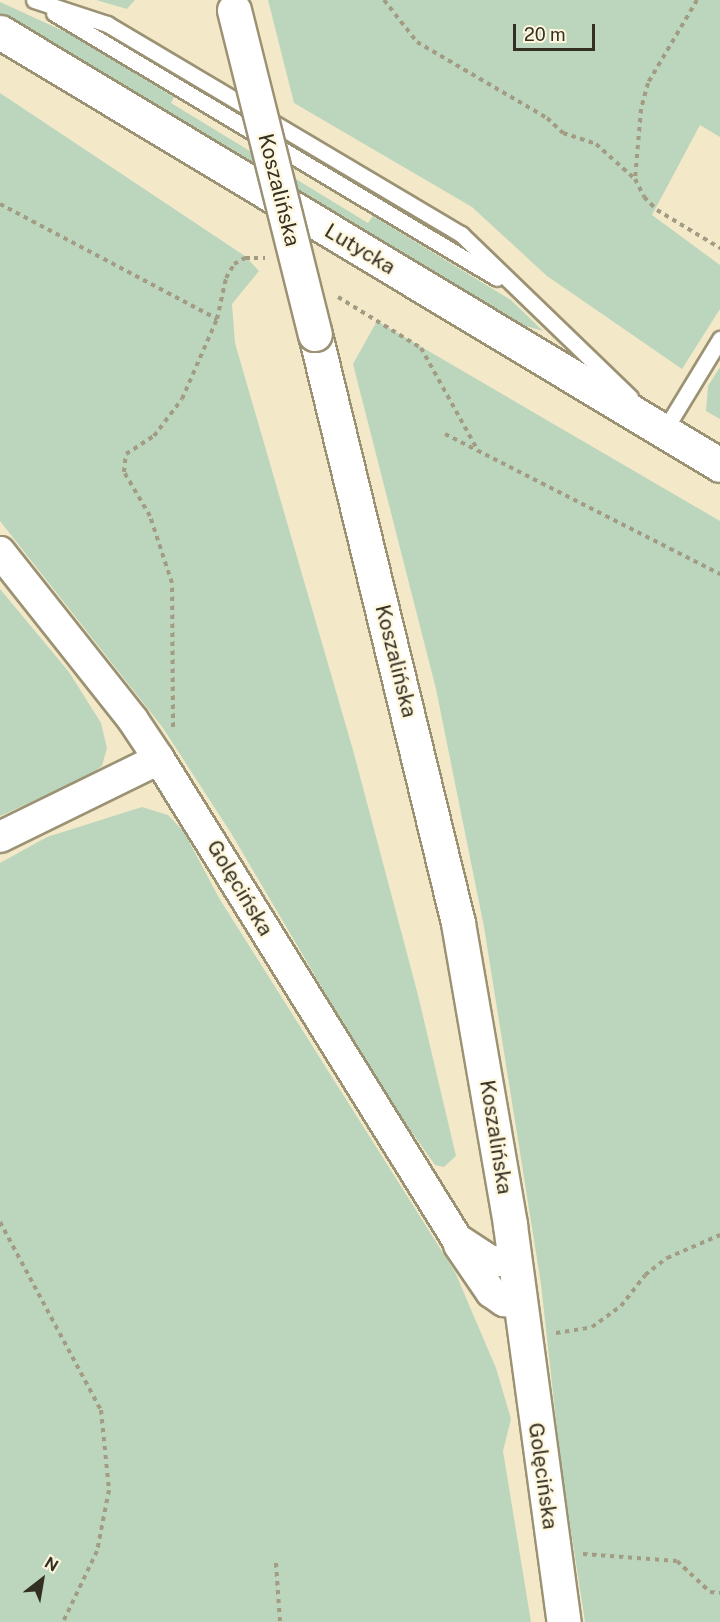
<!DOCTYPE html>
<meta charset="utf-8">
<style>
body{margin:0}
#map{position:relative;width:720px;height:1622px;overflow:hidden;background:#f3e9c9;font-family:"Public Sans",sans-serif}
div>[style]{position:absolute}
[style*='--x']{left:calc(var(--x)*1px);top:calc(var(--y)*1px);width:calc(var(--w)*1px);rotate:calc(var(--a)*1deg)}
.green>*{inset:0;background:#bcd6bd}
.path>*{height:4px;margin-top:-2px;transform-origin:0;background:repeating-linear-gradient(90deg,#a39c84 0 4.5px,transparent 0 9px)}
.roads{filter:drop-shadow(2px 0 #9b9274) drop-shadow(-2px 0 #9b9274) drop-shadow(0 2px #9b9274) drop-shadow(0 -2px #9b9274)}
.service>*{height:15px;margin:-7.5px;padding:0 7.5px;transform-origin:7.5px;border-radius:7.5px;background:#fff}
.minor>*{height:30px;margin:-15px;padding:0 15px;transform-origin:15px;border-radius:15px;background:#fff}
.tertiary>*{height:33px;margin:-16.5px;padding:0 16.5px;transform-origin:16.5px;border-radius:16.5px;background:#fff}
.primary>*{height:33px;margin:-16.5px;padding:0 16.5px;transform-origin:16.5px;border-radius:16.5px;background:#fff}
.bridges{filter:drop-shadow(2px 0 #9b9274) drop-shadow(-2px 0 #9b9274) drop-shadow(0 2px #9b9274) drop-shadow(0 -2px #9b9274)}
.tertiary-bridge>*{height:33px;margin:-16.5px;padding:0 16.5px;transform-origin:16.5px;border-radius:16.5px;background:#fff}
span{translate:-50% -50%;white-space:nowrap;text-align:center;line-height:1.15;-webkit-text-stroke:4.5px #fef7dd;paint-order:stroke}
.street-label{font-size:21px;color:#332f23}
.north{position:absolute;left:12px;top:1550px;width:60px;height:60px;-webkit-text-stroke:4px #fef7dd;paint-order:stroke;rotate:31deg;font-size:16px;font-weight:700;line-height:24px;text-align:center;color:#332f23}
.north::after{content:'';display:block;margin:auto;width:21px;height:27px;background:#332f23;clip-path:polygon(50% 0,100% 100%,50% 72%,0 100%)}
.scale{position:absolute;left:513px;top:24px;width:82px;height:27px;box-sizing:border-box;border:3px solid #332f23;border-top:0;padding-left:8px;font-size:18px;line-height:21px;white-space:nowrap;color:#332f23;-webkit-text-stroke:4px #fef7dd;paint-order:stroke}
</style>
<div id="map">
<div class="green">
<i style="clip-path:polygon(96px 0,135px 0,127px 9px)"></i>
<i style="clip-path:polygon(268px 0,720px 0,720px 137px,700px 125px,652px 215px,720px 265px,720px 309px,682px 369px,547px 276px,472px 207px,294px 103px)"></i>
<i style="clip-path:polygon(0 2px,70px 34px,174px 97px,171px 103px,368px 223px,373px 216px,511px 300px,543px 331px,509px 321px,0 15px)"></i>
<i style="clip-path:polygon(0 93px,245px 256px,259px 271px,232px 304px,235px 343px,353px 750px,418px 995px,456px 1156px,444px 1167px,435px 1165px,384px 1093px,231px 833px,163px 728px,0 521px)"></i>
<i style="clip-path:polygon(377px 321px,720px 521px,720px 1622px,585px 1622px,561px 1465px,541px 1284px,484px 927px,436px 689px,353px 364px)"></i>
<i style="clip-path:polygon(720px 367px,720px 419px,706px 411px,708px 386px)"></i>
<i style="clip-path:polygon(0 589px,69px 672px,101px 723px,107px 748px,102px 766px,83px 779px,0 816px)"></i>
<i style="clip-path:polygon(142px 807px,168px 815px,184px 832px,219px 898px,455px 1272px,496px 1368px,511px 1419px,503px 1451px,531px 1622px,0 1622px,0 863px,47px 837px)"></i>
</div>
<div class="path">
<i style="--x:384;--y:0;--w:53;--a:51.8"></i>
<i style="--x:417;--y:42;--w:151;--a:30.3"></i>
<i style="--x:547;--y:118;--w:22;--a:43"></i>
<i style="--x:563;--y:133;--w:35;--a:18"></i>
<i style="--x:596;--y:144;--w:52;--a:41.9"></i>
<i style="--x:697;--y:0;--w:96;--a:120.6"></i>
<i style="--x:648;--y:83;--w:27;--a:105"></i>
<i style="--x:641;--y:109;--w:70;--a:94.9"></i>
<i style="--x:635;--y:179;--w:20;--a:63"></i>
<i style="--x:644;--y:197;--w:18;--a:45"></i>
<i style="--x:657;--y:210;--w:74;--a:31.1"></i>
<i style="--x:0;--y:204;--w:246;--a:27.9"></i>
<i style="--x:338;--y:297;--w:97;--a:31.6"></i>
<i style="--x:421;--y:348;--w:115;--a:61"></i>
<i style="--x:445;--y:434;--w:309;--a:27"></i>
<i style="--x:173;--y:727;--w:144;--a:-90.4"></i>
<i style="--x:172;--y:583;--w:71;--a:-108.2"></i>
<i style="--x:150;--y:516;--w:51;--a:-120.6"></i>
<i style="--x:124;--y:472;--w:18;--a:-84"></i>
<i style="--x:126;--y:454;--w:33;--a:-33"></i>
<i style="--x:154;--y:436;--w:46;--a:-52.9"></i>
<i style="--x:182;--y:399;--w:87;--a:-66.4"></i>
<i style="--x:217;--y:319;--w:42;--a:-77.6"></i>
<i style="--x:226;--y:278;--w:16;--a:-60"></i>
<i style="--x:234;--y:264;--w:13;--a:-29"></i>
<i style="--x:245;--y:258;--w:20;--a:0"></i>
<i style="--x:0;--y:1222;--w:213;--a:61.8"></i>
<i style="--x:101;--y:1410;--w:80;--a:84.3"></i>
<i style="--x:109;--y:1490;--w:62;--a:101.1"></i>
<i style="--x:97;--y:1551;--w:79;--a:115.6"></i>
<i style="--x:556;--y:1333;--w:36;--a:-9"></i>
<i style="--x:592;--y:1327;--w:36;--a:-36"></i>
<i style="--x:621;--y:1306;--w:39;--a:-52"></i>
<i style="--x:645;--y:1275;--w:28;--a:-38"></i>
<i style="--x:667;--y:1258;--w:58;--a:-23.5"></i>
<i style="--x:583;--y:1554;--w:94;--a:4.3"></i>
<i style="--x:677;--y:1561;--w:45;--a:43.2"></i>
<i style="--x:710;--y:1592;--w:10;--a:6"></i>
<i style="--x:276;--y:1563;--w:59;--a:86.1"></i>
</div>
<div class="roads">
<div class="service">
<i style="--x:34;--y:0;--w:77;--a:18.2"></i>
<i style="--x:107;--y:24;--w:412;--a:30.7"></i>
<i style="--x:461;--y:234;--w:235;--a:44"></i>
<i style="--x:54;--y:13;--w:516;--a:30.89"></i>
<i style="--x:664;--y:431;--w:108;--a:-58.7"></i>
</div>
<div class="minor">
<i style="--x:0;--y:552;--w:214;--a:51.6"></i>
<i style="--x:133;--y:720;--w:47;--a:56.3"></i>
<i style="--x:159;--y:759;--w:565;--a:58.17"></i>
<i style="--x:457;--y:1239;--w:42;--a:33.3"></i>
<i style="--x:492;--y:1262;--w:22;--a:-8"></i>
<i style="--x:0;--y:837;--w:177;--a:-26.1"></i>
<i style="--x:459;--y:1245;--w:57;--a:55.8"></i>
<i style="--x:491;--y:1292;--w:16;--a:35"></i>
<i style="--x:504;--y:1301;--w:15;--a:4"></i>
</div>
<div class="tertiary">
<i style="--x:315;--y:334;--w:606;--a:76.35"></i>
<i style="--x:458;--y:923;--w:306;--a:80.2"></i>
<i style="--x:510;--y:1225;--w:401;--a:82.3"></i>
</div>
<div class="primary">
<i style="--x:0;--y:32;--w:840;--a:31.02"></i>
</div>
</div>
<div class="bridges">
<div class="tertiary-bridge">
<i style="--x:234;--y:10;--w:334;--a:76"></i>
</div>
</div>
<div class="street-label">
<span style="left:279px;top:190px;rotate:76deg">Koszalińska</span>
<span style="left:360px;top:249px;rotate:31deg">Lutycka</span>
<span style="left:396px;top:661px;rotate:76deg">Koszalińska</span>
<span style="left:240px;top:888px;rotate:59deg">Golęcińska</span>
<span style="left:496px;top:1137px;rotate:81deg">Koszalińska</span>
<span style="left:543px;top:1476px;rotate:82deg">Golęcińska</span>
</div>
<div class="north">N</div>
<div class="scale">20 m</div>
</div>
